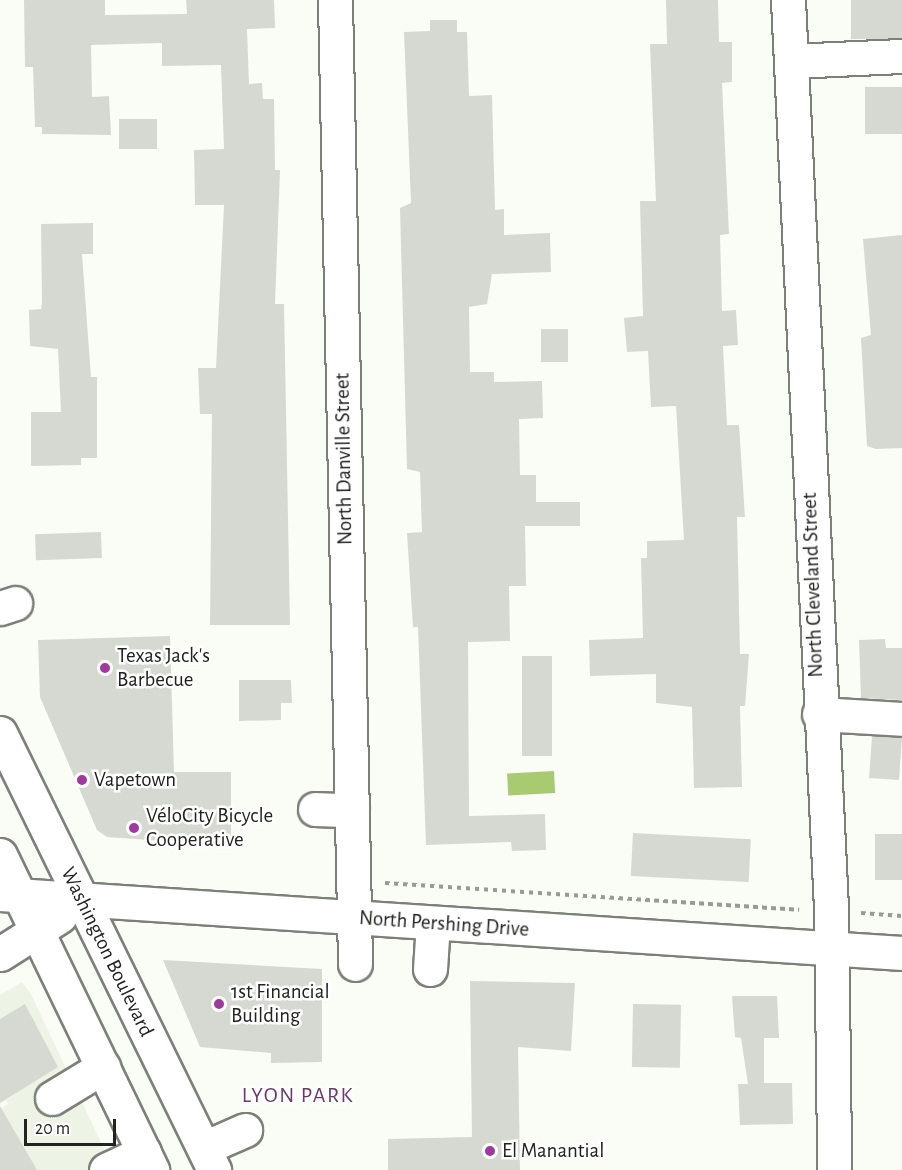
<!DOCTYPE html>
<meta charset="utf-8">
<style>
body{margin:0}
#map{position:relative;width:902px;height:1170px;overflow:hidden;background:#fafdf5;font-family:"Alegreya Sans",sans-serif}
div>[style]{position:absolute}
[style*='--x']{left:calc(var(--x)*1px);top:calc(var(--y)*1px);width:calc(var(--w)*1px);rotate:calc(var(--a)*1deg)}
.built>*{inset:0;background:#edf4e5}
.water>*{inset:0;background:#a8cb72;transform-origin:0 0}
.building>*{inset:0;background:#d6d9d1;transform-origin:0 0}
.path>*{height:4px;margin-top:-2px;transform-origin:0;background:repeating-linear-gradient(90deg,#989a94 0 4.5px,transparent 0 9px)}
.roads{filter:drop-shadow(2px 0 #7d8079) drop-shadow(-2px 0 #7d8079) drop-shadow(0 2px #7d8079) drop-shadow(0 -2px #7d8079)}
.minor>*{height:33px;margin:-16.5px;padding:0 16.5px;transform-origin:16.5px;border-radius:16.5px;background:#fff}
.major>*{height:33px;margin:-16.5px;padding:0 16.5px;transform-origin:16.5px;border-radius:16.5px;background:#fff}
.dots>*{width:16px;height:16px;translate:-50% -50%;box-sizing:border-box;border:3px solid #fff;border-radius:50%}
span{translate:-50% -50%;white-space:nowrap;text-align:center;line-height:1.15;-webkit-text-stroke:5px #fff;paint-order:stroke}
.street-label{font-size:21px;color:#222320}
.poi-label{font-size:21px;color:#222320}
.left{translate:0 -50%;text-align:left}
.neighbourhood-label{font-size:22px;color:#6c396b;letter-spacing:1.5px}
.scale{position:absolute;left:24px;top:1119px;width:92px;height:27px;box-sizing:border-box;border:3px solid #222320;border-top:0;padding-left:8px;font-size:18px;line-height:21px;white-space:nowrap;color:#222320;-webkit-text-stroke:4px #fff;paint-order:stroke}
</style>
<div id="map">
<div class="built">
<i style="clip-path:polygon(22px 982px,31px 994px,114px 1170px,0 1170px,0 1109px,8px 1104px,0 1091px,0 995px)"></i>
</div>
<div class="water">
<i style="left:554px;top:771px;width:22px;height:47px;rotate:87deg"></i>
</div>
<div class="building">
<i style="clip-path:polygon(24px 0,105px 0,105px 15px,187px 14px,186px 0,274px 0,275px 28px,247px 29px,249px 84px,262px 83px,263px 99px,274px 99px,275px 170px,280px 170px,275px 304px,284px 304px,290px 625px,210px 625px,212px 414px,200px 414px,198px 368px,216px 368px,224px 205px,195px 205px,194px 150px,224px 149px,221px 65px,162px 66px,162px 43px,91px 45px,92px 97px,109px 96px,111px 135px,42px 134px,42px 127px,35px 127px,33px 67px,25px 67px)"></i>
<i style="clip-path:polygon(666px 0,718px 0,719px 42px,732px 42px,732px 82px,722px 83px,729px 234px,720px 235px,722px 311px,736px 310px,738px 345px,723px 346px,727px 425px,739px 425px,745px 517px,737px 517px,740px 654px,749px 654px,745px 706px,740px 706px,742px 787px,694px 788px,692px 707px,656px 703px,656px 674px,590px 676px,589px 640px,643px 638px,641px 558px,647px 558px,647px 541px,684px 540px,676px 406px,651px 407px,648px 351px,627px 352px,624px 318px,643px 316px,640px 201px,656px 201px,650px 44px,667px 44px)"></i>
<i style="left:851px;top:0;width:51px;height:39px"></i>
<i style="clip-path:polygon(430px 20px,457px 20px,457px 32px,467px 32px,469px 96px,492px 95px,495px 210px,504px 209px,504px 235px,550px 233px,551px 272px,492px 274px,487px 304px,469px 307px,470px 372px,494px 372px,494px 382px,542px 381px,543px 418px,519px 419px,520px 475px,536px 475px,536px 502px,580px 502px,580px 526px,525px 526px,526px 586px,509px 586px,510px 641px,468px 642px,469px 816px,545px 814px,546px 850px,512px 851px,511px 842px,426px 845px,418px 627px,413px 627px,407px 533px,422px 532px,420px 472px,407px 469px,400px 208px,411px 203px,404px 32px,430px 31px)"></i>
<i style="left:902px;top:87px;width:47px;height:37px;rotate:90deg"></i>
<i style="left:157px;top:119px;width:30px;height:38px;rotate:90deg"></i>
<i style="clip-path:polygon(93px 223px,93px 254px,82px 254px,91px 377px,97px 377px,97px 458px,81px 458px,81px 465px,31px 466px,31px 412px,61px 412px,58px 349px,30px 346px,29px 310px,41px 309px,42px 303px,41px 224px)"></i>
<i style="clip-path:polygon(902px 235px,902px 448px,876px 449px,867px 446px,861px 338px,871px 335px,863px 239px)"></i>
<i style="left:541px;top:329px;width:27px;height:33px"></i>
<i style="left:101px;top:532px;width:26px;height:66px;rotate:88deg"></i>
<i style="clip-path:polygon(170px 636px,174px 772px,231px 772px,231px 846px,178px 846px,178px 842px,107px 837px,97px 830px,40px 697px,38px 640px)"></i>
<i style="clip-path:polygon(885px 639px,886px 648px,902px 648px,902px 700px,861px 698px,859px 640px)"></i>
<i style="left:552px;top:656px;width:100px;height:30px;rotate:90deg"></i>
<i style="clip-path:polygon(239px 680px,291px 680px,292px 703px,281px 703px,281px 720px,239px 721px)"></i>
<i style="left:872px;top:736px;width:30px;height:42px;rotate:4deg"></i>
<i style="left:633px;top:833px;width:118px;height:43px;rotate:3deg"></i>
<i style="left:902px;top:834px;width:46px;height:27px;rotate:90deg"></i>
<i style="clip-path:polygon(163px 960px,322px 969px,322px 1062px,271px 1063px,271px 1053px,200px 1047px)"></i>
<i style="clip-path:polygon(470px 981px,575px 983px,571px 1051px,518px 1047px,520px 1170px,388px 1170px,388px 1139px,472px 1137px)"></i>
<i style="clip-path:polygon(732px 996px,777px 996px,779px 1038px,764px 1038px,764px 1083px,792px 1083px,793px 1124px,740px 1125px,738px 1084px,748px 1084px,741px 1038px,735px 1037px)"></i>
<i style="clip-path:polygon(25px 1004px,58px 1067px,0 1103px,0 1019px)"></i>
<i style="left:633px;top:1004px;width:48px;height:63px;rotate:1deg"></i>
<i style="clip-path:polygon(0 1106px,37px 1170px,0 1170px)"></i>
</div>
<div class="path">
<i style="--x:385;--y:883;--w:415;--a:3.7"></i>
<i style="--x:861;--y:913;--w:41;--a:4.2"></i>
</div>
<div class="roads">
<div class="minor">
<i style="--x:335;--y:0;--w:964;--a:88.81"></i>
<i style="--x:788;--y:0;--w:908;--a:87.29"></i>
<i style="--x:831;--y:907;--w:263;--a:89.3"></i>
<i style="--x:791;--y:61;--w:111;--a:-2.6"></i>
<i style="--x:0;--y:608;--w:16;--a:-18"></i>
<i style="--x:819;--y:714;--w:83;--a:3.4"></i>
<i style="--x:315;--y:809;--w:37;--a:2"></i>
<i style="--x:0;--y:894;--w:904;--a:3.74"></i>
<i style="--x:0;--y:954;--w:71;--a:-32.3"></i>
<i style="--x:430;--y:969;--w:46;--a:-86.3"></i>
<i style="--x:52;--y:1098;--w:60;--a:-31.3"></i>
<i style="--x:204;--y:1148;--w:45;--a:-23.7"></i>
<i style="--x:106;--y:1170;--w:42;--a:-25.3"></i>
</div>
<div class="major">
<i style="--x:0;--y:733;--w:487;--a:63.9"></i>
<i style="--x:0;--y:855;--w:350;--a:64.2"></i>
</div>
</div>
<div class="dots">
<i style="left:105px;top:668px;background:#9f399d"></i>
<i style="left:82px;top:780px;background:#9f399d"></i>
<i style="left:134px;top:828px;background:#9f399d"></i>
<i style="left:219px;top:1004px;background:#9f399d"></i>
<i style="left:490px;top:1151px;background:#9f399d"></i>
</div>
<div class="street-label">
<span style="left:344px;top:459px;rotate:-91deg">North Danville Street</span>
<span style="left:813px;top:585px;rotate:-92deg">North Cleveland Street</span>
<span style="left:444px;top:924px;rotate:4deg">North Pershing Drive</span>
<span style="left:107px;top:952px;rotate:64deg">Washington Boulevard</span>
</div>
<div class="poi-label">
<span class="left" style="left:117px;top:668px">Texas Jack's<br>Barbecue</span>
<span class="left" style="left:94px;top:780px">Vapetown</span>
<span class="left" style="left:146px;top:828px">VéloCity Bicycle<br>Cooperative</span>
<span class="left" style="left:231px;top:1004px">1st Financial<br>Building</span>
<span class="left" style="left:502px;top:1151px">El Manantial</span>
</div>
<div class="neighbourhood-label">
<span style="left:298px;top:1096px">LYON PARK</span>
</div>
<div class="scale">20 m</div>
</div>
